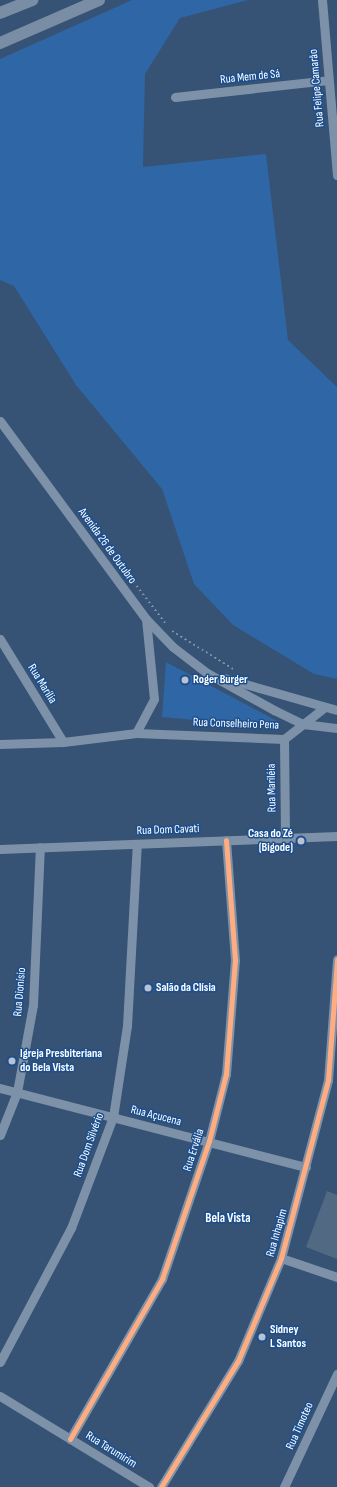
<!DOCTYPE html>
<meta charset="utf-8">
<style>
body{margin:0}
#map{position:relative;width:337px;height:1487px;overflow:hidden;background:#365274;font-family:"Sofia Sans Condensed",sans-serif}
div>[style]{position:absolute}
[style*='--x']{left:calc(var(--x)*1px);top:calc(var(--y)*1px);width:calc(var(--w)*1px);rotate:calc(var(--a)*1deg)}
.green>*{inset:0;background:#2f66a5}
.building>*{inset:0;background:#526984}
.path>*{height:2px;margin-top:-1px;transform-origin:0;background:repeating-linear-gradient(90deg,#7d92a8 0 2px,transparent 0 5px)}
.minor>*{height:9px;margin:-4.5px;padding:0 4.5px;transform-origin:4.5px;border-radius:4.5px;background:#7d92a8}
.secondary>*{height:12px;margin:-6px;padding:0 6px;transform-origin:6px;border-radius:6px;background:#798da4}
.cycleway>*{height:5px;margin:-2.5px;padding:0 2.5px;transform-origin:2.5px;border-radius:2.5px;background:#ffac80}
.dots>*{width:11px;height:11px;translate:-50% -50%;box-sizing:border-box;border:2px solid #1b4f8f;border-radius:50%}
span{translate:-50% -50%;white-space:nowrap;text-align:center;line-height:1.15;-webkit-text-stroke:3px #1b4f8f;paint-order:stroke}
.street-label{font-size:12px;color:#fff}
.poi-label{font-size:12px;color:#fff;font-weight:700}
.left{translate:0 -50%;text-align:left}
.right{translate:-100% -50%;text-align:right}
.neighbourhood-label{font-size:13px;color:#fff;font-weight:700}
</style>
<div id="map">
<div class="green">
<i style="clip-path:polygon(132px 0,248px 0,180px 18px,145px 74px,143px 167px,266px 154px,288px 340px,337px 387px,337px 679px,314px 674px,233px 625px,194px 584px,162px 489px,76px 385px,14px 286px,0 280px,0 59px)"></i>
<i style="clip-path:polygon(166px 662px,277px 721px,215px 722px,162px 717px)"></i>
</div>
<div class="building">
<i style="clip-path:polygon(327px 1191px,337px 1195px,337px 1259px,306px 1247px)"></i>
</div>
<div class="path">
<i style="--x:106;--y:546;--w:97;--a:52.5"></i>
<i style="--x:172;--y:631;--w:74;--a:31.8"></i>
</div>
<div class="minor">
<i style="--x:322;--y:0;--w:176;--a:85.1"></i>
<i style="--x:175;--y:97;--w:154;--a:-6.3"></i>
<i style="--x:0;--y:421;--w:246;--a:53.6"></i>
<i style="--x:146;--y:619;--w:39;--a:46"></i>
<i style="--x:173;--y:647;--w:43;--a:37.4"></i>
<i style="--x:207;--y:673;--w:77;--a:28.9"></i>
<i style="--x:274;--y:710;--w:32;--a:26"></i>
<i style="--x:303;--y:724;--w:34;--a:7"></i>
<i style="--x:0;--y:639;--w:121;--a:58.5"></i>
<i style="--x:224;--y:678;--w:117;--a:15.8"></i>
<i style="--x:136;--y:733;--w:38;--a:-62"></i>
<i style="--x:154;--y:699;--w:80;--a:-95.7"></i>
<i style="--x:284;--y:739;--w:99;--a:89.4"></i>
<i style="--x:0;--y:744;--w:63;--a:-1.8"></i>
<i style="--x:63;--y:742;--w:74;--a:-7"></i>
<i style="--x:136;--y:733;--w:148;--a:2.3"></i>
<i style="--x:284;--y:739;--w:52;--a:-38"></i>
<i style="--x:0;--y:849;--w:337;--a:-2.2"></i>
<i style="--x:0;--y:1088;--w:316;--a:14.5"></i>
<i style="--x:0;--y:1135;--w:46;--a:-68.4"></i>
<i style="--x:17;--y:1092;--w:88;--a:-79.6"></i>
<i style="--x:33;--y:1005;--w:158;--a:-87.5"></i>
<i style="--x:281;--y:1258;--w:59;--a:18.7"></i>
<i style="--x:0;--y:1362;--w:152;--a:-62.1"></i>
<i style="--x:71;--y:1228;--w:119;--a:-69.3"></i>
<i style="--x:113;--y:1117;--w:92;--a:-81.3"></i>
<i style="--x:127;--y:1026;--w:182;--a:-86.9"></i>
<i style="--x:0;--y:1396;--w:175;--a:31.4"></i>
<i style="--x:70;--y:1439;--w:185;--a:-60.1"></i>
<i style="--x:162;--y:1279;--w:146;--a:-71.2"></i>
<i style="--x:209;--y:1141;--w:69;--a:-75.8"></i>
<i style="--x:226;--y:1074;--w:114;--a:-85.5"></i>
<i style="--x:235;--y:960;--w:120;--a:-94.3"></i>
<i style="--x:161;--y:1487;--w:148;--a:-58.6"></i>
<i style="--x:238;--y:1361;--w:112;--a:-67.3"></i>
<i style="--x:281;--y:1258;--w:184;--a:-75.2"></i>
<i style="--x:328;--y:1080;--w:121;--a:-85.7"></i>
<i style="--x:284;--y:1487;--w:125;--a:-64.9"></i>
</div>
<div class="secondary">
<i style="--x:0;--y:13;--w:35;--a:-22"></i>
<i style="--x:0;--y:43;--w:108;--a:-23.5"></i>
</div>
<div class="cycleway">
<i style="--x:70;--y:1439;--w:185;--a:-60.1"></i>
<i style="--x:162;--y:1279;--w:146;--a:-71.2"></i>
<i style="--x:209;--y:1141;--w:69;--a:-75.8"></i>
<i style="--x:226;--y:1074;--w:114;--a:-85.5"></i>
<i style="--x:235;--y:960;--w:120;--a:-94.3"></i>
<i style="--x:161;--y:1487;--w:148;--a:-58.6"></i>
<i style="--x:238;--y:1361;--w:112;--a:-67.3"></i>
<i style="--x:281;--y:1258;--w:184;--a:-75.2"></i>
<i style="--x:328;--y:1080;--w:121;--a:-85.7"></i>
</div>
<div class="dots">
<i style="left:185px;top:680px;background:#b9c2ce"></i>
<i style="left:301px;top:841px;background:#b9c2ce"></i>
<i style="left:148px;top:988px;background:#b9c2ce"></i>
<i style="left:12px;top:1061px;background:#b9c2ce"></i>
<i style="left:262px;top:1337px;background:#b9c2ce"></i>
</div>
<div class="street-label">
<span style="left:250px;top:77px;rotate:-6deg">Rua Mem de Sá</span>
<span style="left:317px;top:88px;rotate:-95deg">Rua Felipe Camarão</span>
<span style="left:107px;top:546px;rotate:54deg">Avenida 26 de Outubro</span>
<span style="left:42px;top:684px;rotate:58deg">Rua Marília</span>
<span style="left:236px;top:724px;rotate:2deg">Rua Conselheiro Pena</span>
<span style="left:272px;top:788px;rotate:-91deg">Rua Mariléia</span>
<span style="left:168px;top:830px;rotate:-2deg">Rua Dom Cavati</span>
<span style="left:20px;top:992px;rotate:-85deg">Rua Dionísio</span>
<span style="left:156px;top:1116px;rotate:14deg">Rua Açucena</span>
<span style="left:89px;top:1145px;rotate:-70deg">Rua Dom Silvério</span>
<span style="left:194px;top:1150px;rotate:-72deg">Rua Ervália</span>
<span style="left:277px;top:1233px;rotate:-74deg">Rua Inhapim</span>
<span style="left:300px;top:1426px;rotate:-66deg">Rua Timoteo</span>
<span style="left:111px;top:1450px;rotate:32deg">Rua Tarumirim</span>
</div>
<div class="poi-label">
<span class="left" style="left:193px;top:680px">Roger Burger</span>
<span class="right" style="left:293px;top:841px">Casa do Zé<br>(Bigode)</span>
<span class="left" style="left:156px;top:988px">Salão da Clísia</span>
<span class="left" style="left:20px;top:1061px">Igreja Presbiteriana<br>do Bela Vista</span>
<span class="left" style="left:270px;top:1337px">Sidney<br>L Santos</span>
</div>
<div class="neighbourhood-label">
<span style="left:228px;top:1218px">Bela Vista</span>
</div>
</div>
